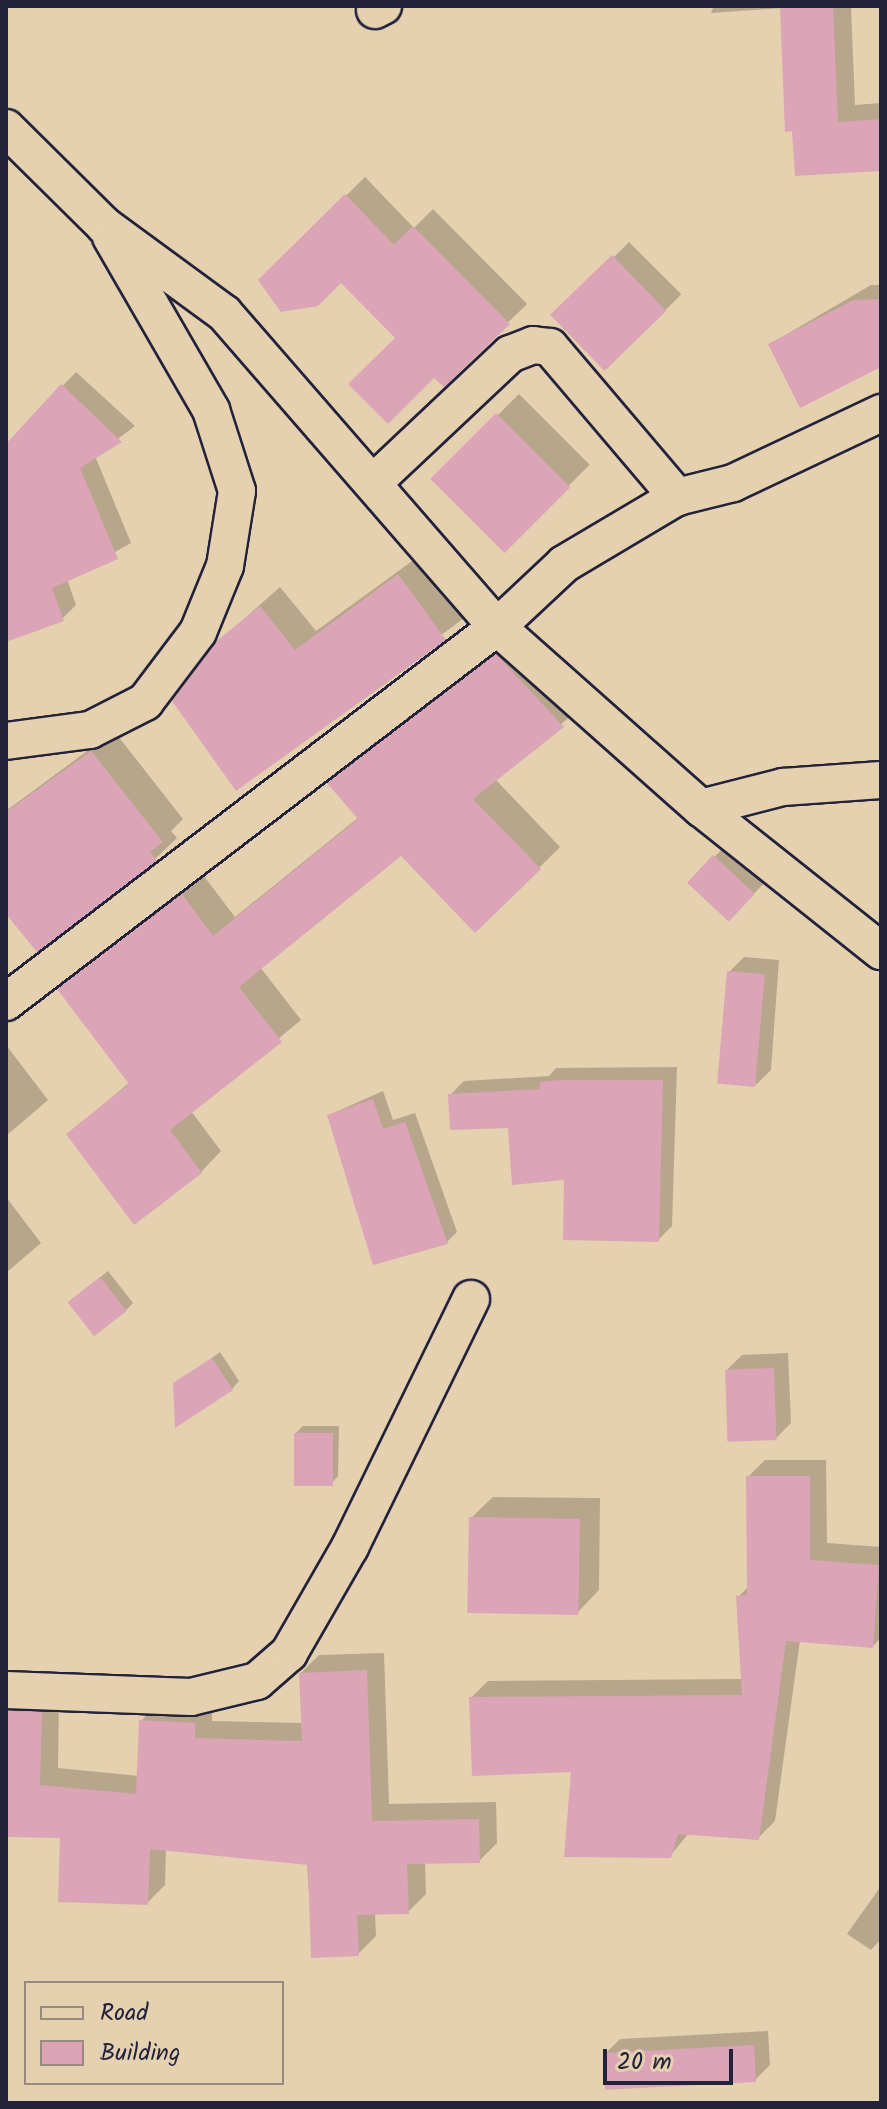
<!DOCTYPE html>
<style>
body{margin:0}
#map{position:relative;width:887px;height:2109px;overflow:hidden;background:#e5d0af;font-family:Kalam,sans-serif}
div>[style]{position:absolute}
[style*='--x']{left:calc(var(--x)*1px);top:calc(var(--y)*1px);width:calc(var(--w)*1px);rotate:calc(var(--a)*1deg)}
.shadow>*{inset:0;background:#0003;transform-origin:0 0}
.building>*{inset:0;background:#dba4b7;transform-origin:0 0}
.roads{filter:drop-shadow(2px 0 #22223b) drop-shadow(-2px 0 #22223b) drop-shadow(0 2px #22223b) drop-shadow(0 -2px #22223b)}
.minor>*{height:36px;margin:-18px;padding:0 18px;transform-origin:18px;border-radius:18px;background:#e5d0af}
span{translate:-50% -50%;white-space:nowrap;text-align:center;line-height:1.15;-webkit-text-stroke:7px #e5d0af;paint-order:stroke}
.frame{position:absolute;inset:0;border:8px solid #22223b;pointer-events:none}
.legend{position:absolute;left:24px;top:1981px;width:260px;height:104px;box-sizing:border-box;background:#e5d0af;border:2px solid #978a81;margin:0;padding:10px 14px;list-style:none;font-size:24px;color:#22223b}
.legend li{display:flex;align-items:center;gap:16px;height:40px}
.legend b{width:40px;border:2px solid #978a81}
.scale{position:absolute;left:603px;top:2049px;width:130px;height:36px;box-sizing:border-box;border:4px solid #22223b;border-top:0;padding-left:10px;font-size:24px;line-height:28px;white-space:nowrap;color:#22223b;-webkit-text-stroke:6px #e5d0af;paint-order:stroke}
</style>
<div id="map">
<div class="shadow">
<i style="clip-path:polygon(714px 6px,851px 6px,855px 105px,881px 103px,881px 169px,797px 174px,782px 8px,711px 13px)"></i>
<i style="clip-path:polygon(365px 177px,414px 228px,433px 209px,527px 304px,444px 385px,341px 281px,260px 281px)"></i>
<i style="left:629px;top:242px;width:74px;height:105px;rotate:45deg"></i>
<i style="clip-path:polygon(871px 285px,881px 285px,881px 368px,770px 344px)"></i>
<i style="clip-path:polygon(76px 372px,135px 426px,95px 456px,131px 543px,67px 579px,76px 605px,62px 619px,6px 625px,6px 444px)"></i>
<i style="left:519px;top:394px;width:100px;height:120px;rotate:45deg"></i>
<i style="clip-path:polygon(419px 556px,464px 618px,237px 788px,219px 641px,280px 587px,316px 631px)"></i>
<i style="clip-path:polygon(518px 635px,584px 705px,495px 779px,560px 847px,475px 931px,401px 853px,260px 967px,301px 1020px,191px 1111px,221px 1151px,201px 1172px,68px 1134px,130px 1082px,60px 990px,203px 875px,235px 917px,359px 817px,330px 783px,351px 763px)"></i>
<i style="clip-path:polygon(114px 731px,183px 819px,171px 831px,177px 838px,155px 859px,6px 910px,6px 811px)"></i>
<i style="clip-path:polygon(730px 841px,769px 878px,744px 904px,690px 882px)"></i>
<i style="clip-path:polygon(744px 957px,779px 960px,771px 1070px,756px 1085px,729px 972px)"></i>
<i style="clip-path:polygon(6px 1045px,48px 1100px,6px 1136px)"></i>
<i style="clip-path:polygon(677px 1067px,672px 1226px,658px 1240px,566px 1178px,510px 1126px,450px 1095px,464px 1081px,549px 1076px,556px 1068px)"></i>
<i style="clip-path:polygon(383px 1091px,393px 1120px,415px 1113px,457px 1232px,447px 1242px,329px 1115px)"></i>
<i style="clip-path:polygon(6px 1197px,41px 1243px,6px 1273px)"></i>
<i style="clip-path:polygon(108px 1271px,133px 1303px,126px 1310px,78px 1295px)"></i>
<i style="clip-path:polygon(220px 1352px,239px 1381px,232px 1389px,175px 1384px)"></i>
<i style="clip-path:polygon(788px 1353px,791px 1423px,776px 1438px,727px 1370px,742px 1355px)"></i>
<i style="clip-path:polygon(303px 1426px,339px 1426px,338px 1476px,331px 1484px,296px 1433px)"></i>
<i style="clip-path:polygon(765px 1460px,826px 1460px,827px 1543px,881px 1547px,881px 1638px,873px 1646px,800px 1640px,775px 1821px,758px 1838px,689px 1833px,670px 1856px,573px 1770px,471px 1698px,488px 1681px,743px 1679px,738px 1597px,749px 1586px,748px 1477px)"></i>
<i style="clip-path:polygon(493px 1497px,600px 1498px,599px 1590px,578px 1612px,471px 1518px)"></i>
<i style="clip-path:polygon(384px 1653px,389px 1804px,496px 1802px,497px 1843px,479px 1861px,425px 1861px,426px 1894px,408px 1912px,375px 1913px,376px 1936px,358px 1954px,313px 1955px,307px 1863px,166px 1849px,165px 1885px,147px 1903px,62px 1836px,6px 1835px,6px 1680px,59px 1695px,58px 1768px,139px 1776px,141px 1721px,159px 1703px,212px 1705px,212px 1721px,303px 1723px,301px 1673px,319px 1655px)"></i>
<i style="clip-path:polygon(881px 1886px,881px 1939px,871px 1950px,847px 1934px)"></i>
<i style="clip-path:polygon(768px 2031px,770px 2065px,755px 2080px,605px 2054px,620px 2039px)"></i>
</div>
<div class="building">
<i style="clip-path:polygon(780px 6px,833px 6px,838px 122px,881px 119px,881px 171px,795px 176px,792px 131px,785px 132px)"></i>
<i style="clip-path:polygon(345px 194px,394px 245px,413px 226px,510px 324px,444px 387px,434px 378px,388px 424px,348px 384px,395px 338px,341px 283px,318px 306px,281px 312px,258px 280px)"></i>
<i style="left:612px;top:255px;width:78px;height:86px;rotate:46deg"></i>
<i style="clip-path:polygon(881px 299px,881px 367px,800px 408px,768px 344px,854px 300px)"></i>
<i style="clip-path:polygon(61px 384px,122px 442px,80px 468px,118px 559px,52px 588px,64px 621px,6px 642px,6px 444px)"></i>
<i style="left:496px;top:413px;width:105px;height:93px;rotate:45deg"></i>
<i style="clip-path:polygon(398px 574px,446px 640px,236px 791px,172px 701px,218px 640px,260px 606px,295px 650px)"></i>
<i style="clip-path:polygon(496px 654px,564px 727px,473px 799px,541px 869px,475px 933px,401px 856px,239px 987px,282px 1042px,170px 1130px,202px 1173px,134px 1225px,66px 1134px,129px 1084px,57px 989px,182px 894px,213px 936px,358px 819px,327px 783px)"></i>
<i style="clip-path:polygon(91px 751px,163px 842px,150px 852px,157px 861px,37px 952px,6px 914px,6px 812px)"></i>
<i style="left:713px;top:855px;width:57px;height:38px;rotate:43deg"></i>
<i style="left:727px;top:971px;width:38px;height:113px;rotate:5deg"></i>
<i style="clip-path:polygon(559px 1080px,663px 1080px,659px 1242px,563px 1240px,564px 1180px,512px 1185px,508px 1128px,450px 1130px,448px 1094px,540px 1089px,540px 1082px)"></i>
<i style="clip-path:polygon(373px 1099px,383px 1129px,405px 1122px,448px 1244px,373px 1265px,327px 1115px)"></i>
<i style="left:100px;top:1277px;width:43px;height:41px;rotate:52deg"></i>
<i style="clip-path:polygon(212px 1358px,233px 1390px,175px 1428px,173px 1383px)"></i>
<i style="left:774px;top:1368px;width:72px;height:49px;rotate:88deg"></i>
<i style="left:294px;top:1433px;width:39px;height:53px"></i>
<i style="clip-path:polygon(746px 1476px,810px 1476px,810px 1560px,879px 1565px,873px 1648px,786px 1641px,759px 1840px,678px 1834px,671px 1858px,564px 1857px,571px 1772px,472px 1776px,469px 1697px,742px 1695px,736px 1596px,747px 1595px)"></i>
<i style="left:469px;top:1517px;width:111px;height:96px;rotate:1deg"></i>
<i style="clip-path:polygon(367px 1670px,372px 1821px,479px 1819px,480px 1863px,407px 1864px,409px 1914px,357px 1915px,359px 1956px,311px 1958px,308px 1865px,150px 1849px,148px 1905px,58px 1902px,60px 1838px,6px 1837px,6px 1711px,42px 1712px,40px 1785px,136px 1794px,139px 1720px,195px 1723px,195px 1738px,302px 1741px,299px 1673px)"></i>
<i style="left:754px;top:2045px;width:37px;height:151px;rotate:87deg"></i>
</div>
<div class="roads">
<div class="minor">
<i style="--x:375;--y:10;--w:9;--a:-27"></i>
<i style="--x:6;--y:128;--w:139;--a:44.7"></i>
<i style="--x:105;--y:226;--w:147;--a:36.2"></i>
<i style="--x:224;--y:313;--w:416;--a:49"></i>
<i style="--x:497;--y:627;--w:273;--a:41.6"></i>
<i style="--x:701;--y:808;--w:230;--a:38.5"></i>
<i style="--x:373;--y:483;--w:188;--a:-43.3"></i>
<i style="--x:510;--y:354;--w:25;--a:-21"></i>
<i style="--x:533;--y:345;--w:17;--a:7"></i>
<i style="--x:550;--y:347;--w:197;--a:49.7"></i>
<i style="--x:6;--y:741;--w:85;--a:-7.5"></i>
<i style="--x:90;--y:730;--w:62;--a:-27"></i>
<i style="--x:145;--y:702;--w:88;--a:-52.9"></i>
<i style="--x:198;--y:632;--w:71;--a:-67.8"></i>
<i style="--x:225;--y:566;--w:76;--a:-80.9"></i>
<i style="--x:237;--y:491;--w:85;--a:-107.8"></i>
<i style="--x:211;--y:410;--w:200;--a:-120"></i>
<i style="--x:701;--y:808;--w:85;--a:-14.4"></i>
<i style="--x:783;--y:787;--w:98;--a:-4.1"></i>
<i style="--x:6;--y:1002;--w:618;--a:-37.37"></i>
<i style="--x:497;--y:627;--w:92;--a:-43.2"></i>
<i style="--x:564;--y:564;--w:131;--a:-30.7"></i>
<i style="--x:677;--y:497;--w:58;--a:-14"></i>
<i style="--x:733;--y:483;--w:164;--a:-25.3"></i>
<i style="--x:6;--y:1690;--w:185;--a:2.2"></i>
<i style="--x:191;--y:1697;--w:68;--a:-13.6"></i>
<i style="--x:257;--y:1681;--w:43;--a:-41.2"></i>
<i style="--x:289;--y:1653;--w:122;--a:-60.1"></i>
<i style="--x:350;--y:1547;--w:276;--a:-64"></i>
</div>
</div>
<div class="frame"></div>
<ul class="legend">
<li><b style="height:10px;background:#e5d0af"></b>Road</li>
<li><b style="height:22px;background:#dba4b7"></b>Building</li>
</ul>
<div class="scale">20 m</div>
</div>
